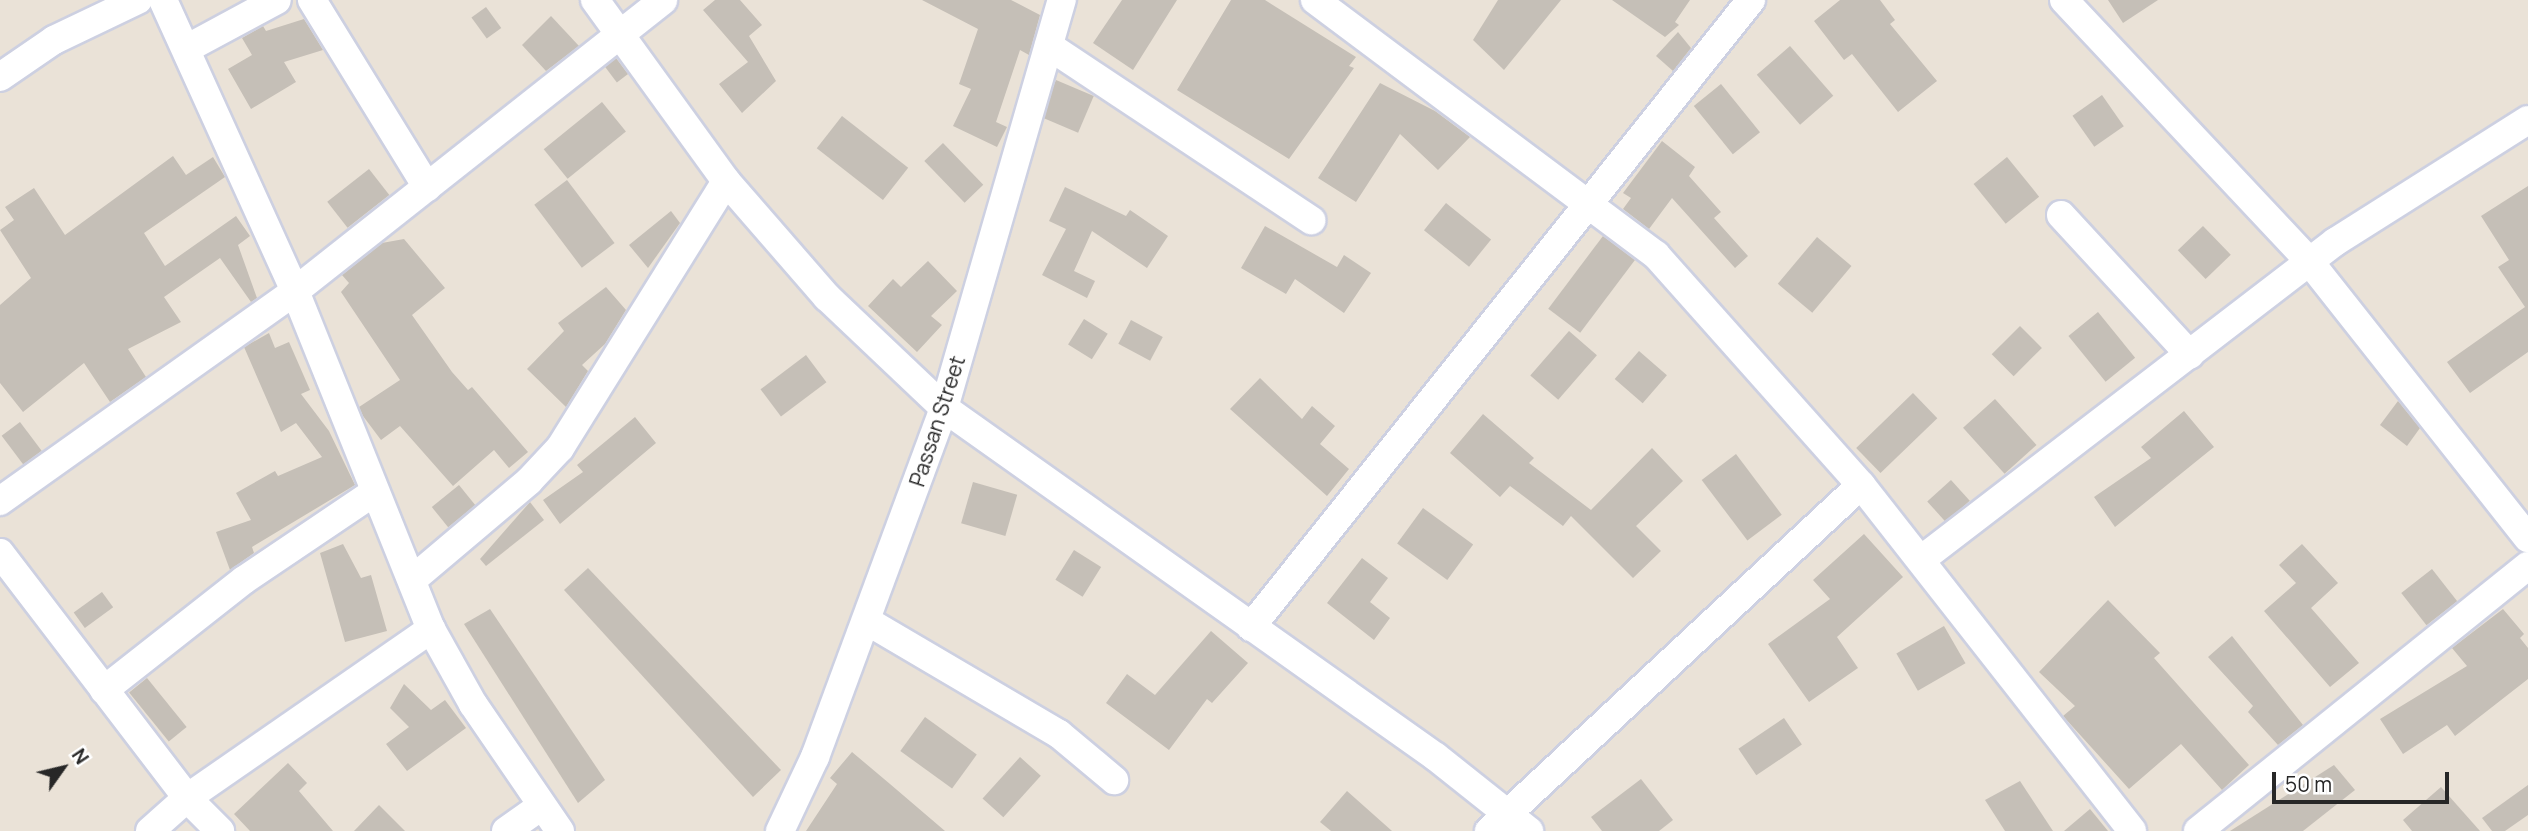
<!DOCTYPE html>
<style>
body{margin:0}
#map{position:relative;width:2528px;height:831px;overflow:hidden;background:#eae2d7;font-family:Manrope,sans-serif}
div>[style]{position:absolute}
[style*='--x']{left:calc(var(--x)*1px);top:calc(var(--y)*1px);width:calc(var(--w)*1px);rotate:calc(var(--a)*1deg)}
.building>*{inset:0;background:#c5bfb7;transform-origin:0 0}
.roads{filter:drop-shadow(2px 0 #cdd0e1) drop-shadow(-2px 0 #cdd0e1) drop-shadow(0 2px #cdd0e1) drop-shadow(0 -2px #cdd0e1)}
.minor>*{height:28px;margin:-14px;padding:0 14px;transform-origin:14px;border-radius:14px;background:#fff}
span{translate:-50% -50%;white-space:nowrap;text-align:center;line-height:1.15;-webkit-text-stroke:7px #fff;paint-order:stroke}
.street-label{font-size:21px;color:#272727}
.north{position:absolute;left:28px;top:733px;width:70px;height:70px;-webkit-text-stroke:5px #fff;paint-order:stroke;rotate:56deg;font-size:19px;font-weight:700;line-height:28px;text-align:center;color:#272727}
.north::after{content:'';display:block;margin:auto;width:24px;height:32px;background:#272727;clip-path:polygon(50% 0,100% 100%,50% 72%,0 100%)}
.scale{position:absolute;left:2272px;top:772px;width:177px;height:32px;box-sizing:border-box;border:4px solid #272727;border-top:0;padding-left:9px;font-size:21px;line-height:24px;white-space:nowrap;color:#272727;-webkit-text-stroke:5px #fff;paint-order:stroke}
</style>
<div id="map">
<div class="building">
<i style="clip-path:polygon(715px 0,740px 0,762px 25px,749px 36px,776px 81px,742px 113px,719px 84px,748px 62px,703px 10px)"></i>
<i style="clip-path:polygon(922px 0,1011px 0,1040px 15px,1029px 55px,1020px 50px,996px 122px,1007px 127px,997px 147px,953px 126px,971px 89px,959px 84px,978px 29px)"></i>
<i style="clip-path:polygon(1122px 0,1177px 0,1133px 70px,1093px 43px)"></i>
<i style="clip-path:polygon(1231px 0,1265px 0,1356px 57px,1349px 66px,1354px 68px,1289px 159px,1177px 90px)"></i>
<i style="clip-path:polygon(1498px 0,1561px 0,1504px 70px,1473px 40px)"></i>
<i style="clip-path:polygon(1612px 0,1690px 0,1675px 22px,1679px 25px,1665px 37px)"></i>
<i style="clip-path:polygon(1840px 0,1880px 0,1895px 20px,1890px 24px,1937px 81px,1898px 112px,1852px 54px,1844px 60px,1814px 21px)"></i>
<i style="clip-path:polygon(2108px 0,2158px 0,2123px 23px)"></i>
<i style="left:486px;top:7px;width:26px;height:18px;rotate:54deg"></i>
<i style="clip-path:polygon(551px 16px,579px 46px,546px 71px,522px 45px)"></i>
<i style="clip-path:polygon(304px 19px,323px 50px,284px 62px,296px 82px,251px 109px,228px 69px,252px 55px,242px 38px,263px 26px,266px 31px)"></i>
<i style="clip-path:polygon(1678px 32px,1691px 48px,1673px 71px,1656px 56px)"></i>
<i style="left:1790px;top:46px;width:66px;height:44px;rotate:49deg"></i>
<i style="left:616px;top:58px;width:20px;height:14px;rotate:53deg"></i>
<i style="left:1056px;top:80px;width:41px;height:40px;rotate:23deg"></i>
<i style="clip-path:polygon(1380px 83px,1435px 111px,1470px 137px,1438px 170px,1400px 134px,1356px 202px,1318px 178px)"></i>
<i style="left:1721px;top:84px;width:62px;height:35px;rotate:51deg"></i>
<i style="left:2102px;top:95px;width:38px;height:36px;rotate:55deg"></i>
<i style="left:602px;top:102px;width:38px;height:75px;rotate:51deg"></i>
<i style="left:842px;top:116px;width:84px;height:41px;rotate:38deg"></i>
<i style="clip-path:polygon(1662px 141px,1695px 167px,1689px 176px,1721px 212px,1714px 218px,1748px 256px,1735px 268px,1672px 198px,1649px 229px,1623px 209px,1631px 198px,1623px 193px)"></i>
<i style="left:943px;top:143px;width:58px;height:26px;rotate:46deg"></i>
<i style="clip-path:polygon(173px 156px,186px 175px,213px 157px,225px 177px,144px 233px,165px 266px,236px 216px,250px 236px,238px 245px,257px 298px,251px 302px,220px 258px,164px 297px,181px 322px,128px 349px,146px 377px,110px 402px,84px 363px,23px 412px,0 383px,0 305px,31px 278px,0 230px,14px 220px,5px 207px,34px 188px,65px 235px)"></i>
<i style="left:2007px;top:157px;width:51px;height:43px;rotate:51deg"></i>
<i style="left:369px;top:169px;width:33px;height:53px;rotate:52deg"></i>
<i style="left:567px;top:180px;width:79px;height:41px;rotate:53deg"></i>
<i style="clip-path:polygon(2528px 186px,2528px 352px,2470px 393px,2447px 362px,2525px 307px,2498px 267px,2509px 260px,2481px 216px)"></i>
<i style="clip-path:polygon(1065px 187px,1126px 216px,1130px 210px,1168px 236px,1147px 268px,1092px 231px,1074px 271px,1095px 281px,1087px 298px,1042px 275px,1066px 229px,1049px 221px)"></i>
<i style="left:1446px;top:203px;width:58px;height:35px;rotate:39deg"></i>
<i style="clip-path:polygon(671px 211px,680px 223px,648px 268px,629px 245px)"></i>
<i style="clip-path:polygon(1265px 226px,1337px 267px,1344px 255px,1371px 273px,1344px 313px,1295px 279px,1286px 294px,1241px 268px)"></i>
<i style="left:2203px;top:226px;width:40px;height:35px;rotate:46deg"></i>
<i style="left:1603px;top:236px;width:40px;height:91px;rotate:37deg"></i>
<i style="left:1817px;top:237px;width:45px;height:61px;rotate:40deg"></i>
<i style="clip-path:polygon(404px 239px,445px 288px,412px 315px,452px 372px,468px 390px,472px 387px,528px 452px,509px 468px,494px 450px,453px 486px,400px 426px,381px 440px,363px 416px,359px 407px,400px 380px,341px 292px,349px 283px,342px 275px,382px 243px)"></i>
<i style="clip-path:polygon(928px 261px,957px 291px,931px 316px,942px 325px,917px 352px,868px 306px,893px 279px,901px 287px)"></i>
<i style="clip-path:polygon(606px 287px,626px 310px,605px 344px,582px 365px,588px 371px,566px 407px,527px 369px,564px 331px,558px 323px)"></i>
<i style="left:2098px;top:312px;width:59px;height:38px;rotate:51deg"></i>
<i style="left:1084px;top:319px;width:28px;height:30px;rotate:32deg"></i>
<i style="left:1131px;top:320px;width:36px;height:27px;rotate:28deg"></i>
<i style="left:2020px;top:326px;width:31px;height:40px;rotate:45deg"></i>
<i style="left:1569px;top:331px;width:37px;height:59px;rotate:41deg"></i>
<i style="clip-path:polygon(269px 333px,275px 348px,289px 342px,310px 390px,301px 394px,329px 431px,355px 485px,252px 547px,254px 553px,230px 570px,216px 532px,251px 520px,236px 493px,275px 471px,278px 476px,322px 457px,296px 423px,281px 432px,244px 347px)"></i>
<i style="left:1639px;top:351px;width:37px;height:37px;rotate:41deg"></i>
<i style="left:806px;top:355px;width:34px;height:57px;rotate:53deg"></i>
<i style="clip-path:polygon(1260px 378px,1302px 419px,1312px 406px,1335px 426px,1320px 444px,1349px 469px,1327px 496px,1230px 409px)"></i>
<i style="left:1913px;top:393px;width:35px;height:79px;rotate:46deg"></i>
<i style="left:1995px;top:399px;width:62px;height:43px;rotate:48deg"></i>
<i style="clip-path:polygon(2398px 401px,2420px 428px,2407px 446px,2380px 425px)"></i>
<i style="clip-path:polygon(2184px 411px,2214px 447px,2115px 527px,2094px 497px,2151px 458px,2141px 447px)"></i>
<i style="clip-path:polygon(1483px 414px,1534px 458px,1529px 463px,1591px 510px,1652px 448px,1683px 481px,1636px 526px,1661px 551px,1633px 578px,1571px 516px,1563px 526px,1510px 486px,1500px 497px,1450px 453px)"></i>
<i style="clip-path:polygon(635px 417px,656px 443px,560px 524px,543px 500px,583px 472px,577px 465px)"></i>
<i style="left:20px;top:422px;width:36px;height:23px;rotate:53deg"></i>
<i style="left:1736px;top:454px;width:76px;height:43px;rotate:53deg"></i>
<i style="left:1951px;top:480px;width:28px;height:32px;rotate:48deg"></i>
<i style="left:973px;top:482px;width:46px;height:43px;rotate:16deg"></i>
<i style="left:459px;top:485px;width:26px;height:35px;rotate:51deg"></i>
<i style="clip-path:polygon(530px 502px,544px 520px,486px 566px,480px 559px)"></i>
<i style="left:1423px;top:508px;width:62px;height:44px;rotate:36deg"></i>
<i style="clip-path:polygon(1864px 534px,1903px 577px,1837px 637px,1858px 668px,1809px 702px,1768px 644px,1830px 599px,1813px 580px)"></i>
<i style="clip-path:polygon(343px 544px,361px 578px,371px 575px,387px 631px,345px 642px,320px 553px)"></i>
<i style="clip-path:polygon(2302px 544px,2338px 583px,2311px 608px,2359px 663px,2330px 687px,2264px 611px,2296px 583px,2279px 565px)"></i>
<i style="left:1074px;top:550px;width:32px;height:35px;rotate:32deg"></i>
<i style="clip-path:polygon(1362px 558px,1388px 578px,1370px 602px,1390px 618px,1374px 640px,1327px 603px)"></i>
<i style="clip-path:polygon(588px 568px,781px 770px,753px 797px,564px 590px)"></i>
<i style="left:2432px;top:569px;width:41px;height:39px;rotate:52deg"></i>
<i style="left:102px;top:592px;width:19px;height:35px;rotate:54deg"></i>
<i style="clip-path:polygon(2108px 600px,2160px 653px,2154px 658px,2249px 765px,2222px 790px,2181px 744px,2129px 789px,2063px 716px,2075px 706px,2039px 672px)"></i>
<i style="clip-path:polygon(490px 609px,605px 780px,578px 803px,464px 624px)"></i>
<i style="clip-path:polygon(2503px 609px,2524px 634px,2520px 638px,2528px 648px,2528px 679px,2455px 736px,2447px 725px,2403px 754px,2380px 719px,2467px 666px,2452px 648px)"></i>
<i style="left:1944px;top:626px;width:43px;height:55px;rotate:60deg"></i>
<i style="clip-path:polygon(1211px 631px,1248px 663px,1212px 703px,1207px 699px,1169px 750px,1106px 703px,1127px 674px,1155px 695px)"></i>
<i style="clip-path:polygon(2232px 636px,2303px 725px,2278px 745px,2248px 712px,2253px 706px,2208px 657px)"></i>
<i style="left:147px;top:678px;width:63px;height:23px;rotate:51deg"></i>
<i style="clip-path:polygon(404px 684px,431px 710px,445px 700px,466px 728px,407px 771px,386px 744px,409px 727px,390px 708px)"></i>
<i style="left:925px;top:717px;width:64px;height:42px;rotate:36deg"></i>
<i style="left:1784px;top:718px;width:32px;height:55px;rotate:56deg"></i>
<i style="clip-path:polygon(852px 752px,890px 784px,945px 831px,806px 831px,837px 784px,830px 778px)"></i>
<i style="left:1020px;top:757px;width:28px;height:56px;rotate:42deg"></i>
<i style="clip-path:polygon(288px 763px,307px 783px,299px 791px,333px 831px,250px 831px,234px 814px)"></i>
<i style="clip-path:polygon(2334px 765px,2355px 790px,2303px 831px,2230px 831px)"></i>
<i style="clip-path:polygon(1641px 779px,1673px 820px,1659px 831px,1602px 831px,1591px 817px)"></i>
<i style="clip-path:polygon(2020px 781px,2053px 831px,2005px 831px,1985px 800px)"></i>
<i style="clip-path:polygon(2528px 785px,2528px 815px,2505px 831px,2492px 831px,2482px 818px)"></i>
<i style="clip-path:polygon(2441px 787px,2480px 831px,2412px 831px,2403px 820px)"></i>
<i style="clip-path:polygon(1347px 791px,1392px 831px,1331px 831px,1320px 822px)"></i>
<i style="clip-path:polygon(379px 805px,405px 831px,354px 831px)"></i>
<i style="clip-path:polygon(2090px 809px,2108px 831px,2064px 831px)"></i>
</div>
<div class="roads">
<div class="minor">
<i style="--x:163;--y:0;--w:320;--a:65.6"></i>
<i style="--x:295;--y:291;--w:364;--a:68.1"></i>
<i style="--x:431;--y:629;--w:86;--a:60.8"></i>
<i style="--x:473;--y:704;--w:154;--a:55.6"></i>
<i style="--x:312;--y:0;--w:220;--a:58.4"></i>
<i style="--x:595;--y:0;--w:223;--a:54.1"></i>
<i style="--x:726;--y:181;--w:154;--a:49"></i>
<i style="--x:827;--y:297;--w:161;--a:43.5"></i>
<i style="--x:944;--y:408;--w:603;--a:35.35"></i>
<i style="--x:1436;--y:757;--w:119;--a:38.5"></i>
<i style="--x:1315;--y:0;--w:426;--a:36.8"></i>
<i style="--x:1656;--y:255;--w:308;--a:48.3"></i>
<i style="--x:1861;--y:485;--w:439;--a:51.9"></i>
<i style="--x:2064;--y:0;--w:358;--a:46.8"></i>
<i style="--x:2309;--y:261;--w:353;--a:51.7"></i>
<i style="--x:1049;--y:46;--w:315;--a:33.6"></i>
<i style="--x:186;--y:49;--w:103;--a:-28.3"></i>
<i style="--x:0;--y:77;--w:65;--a:-34.4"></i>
<i style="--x:54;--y:40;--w:93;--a:-25.5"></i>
<i style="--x:2061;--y:215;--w:190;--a:47.3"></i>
<i style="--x:0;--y:501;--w:362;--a:-35.4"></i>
<i style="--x:295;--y:291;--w:469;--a:-38.3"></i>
<i style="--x:0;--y:553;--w:308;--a:52.6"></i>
<i style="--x:187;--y:798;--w:47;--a:45"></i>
<i style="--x:1922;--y:559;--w:521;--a:-37.51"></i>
<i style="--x:2335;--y:242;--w:228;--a:-32.3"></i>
<i style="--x:412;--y:580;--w:153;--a:-40.2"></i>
<i style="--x:529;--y:481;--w:45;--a:-46.8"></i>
<i style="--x:560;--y:448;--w:314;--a:-58.1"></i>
<i style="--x:867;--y:621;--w:223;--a:30.5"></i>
<i style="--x:1059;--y:734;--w:72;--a:39.9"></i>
<i style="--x:1251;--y:627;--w:802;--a:-51.43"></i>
<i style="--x:104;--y:690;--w:178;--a:-38.2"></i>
<i style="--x:244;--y:580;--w:156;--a:-34"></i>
<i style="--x:150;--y:831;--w:50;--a:-41.7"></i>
<i style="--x:187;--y:798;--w:297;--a:-34.7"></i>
<i style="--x:506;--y:831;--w:42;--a:-35.2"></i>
<i style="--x:780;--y:831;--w:82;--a:-64.7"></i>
<i style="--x:815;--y:757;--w:372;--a:-69.7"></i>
<i style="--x:944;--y:408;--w:425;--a:-73.9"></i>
<i style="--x:1489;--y:831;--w:508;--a:-42.93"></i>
<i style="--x:2198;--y:831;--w:423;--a:-38.8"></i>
</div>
</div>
<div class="street-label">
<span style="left:937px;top:421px;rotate:-72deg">Passan Street</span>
</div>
<div class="north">N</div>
<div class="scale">50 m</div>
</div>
